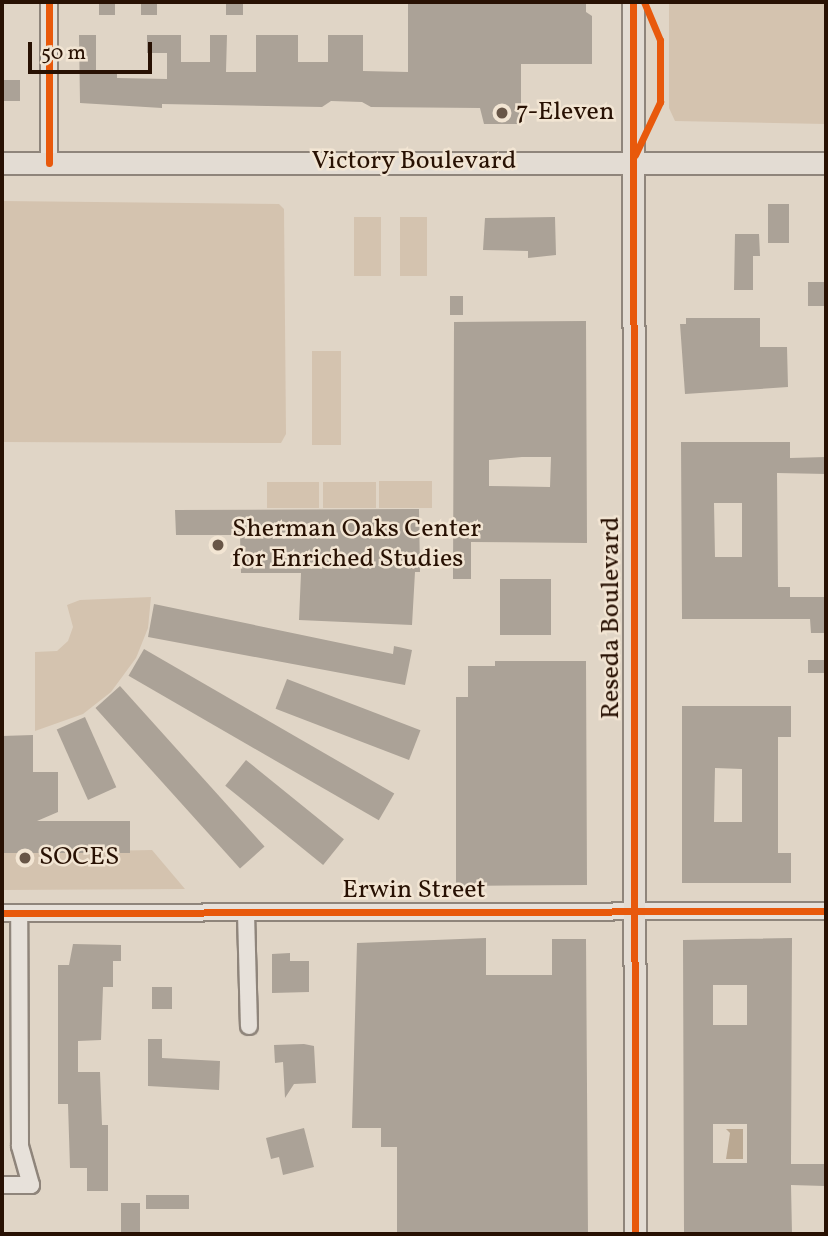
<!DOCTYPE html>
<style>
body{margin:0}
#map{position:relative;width:828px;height:1236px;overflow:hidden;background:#e0d5c6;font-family:Vollkorn,serif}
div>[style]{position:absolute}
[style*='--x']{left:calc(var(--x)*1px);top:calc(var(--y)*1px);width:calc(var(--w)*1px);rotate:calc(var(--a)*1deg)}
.green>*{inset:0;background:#d4c3af;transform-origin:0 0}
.water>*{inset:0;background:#baa892}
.building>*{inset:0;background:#aba297;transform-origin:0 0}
.roads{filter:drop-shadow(2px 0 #8f857b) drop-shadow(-2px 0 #8f857b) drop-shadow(0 2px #8f857b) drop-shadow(0 -2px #8f857b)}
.minor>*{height:16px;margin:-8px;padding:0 8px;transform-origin:8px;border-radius:8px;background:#e7e1da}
.major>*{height:21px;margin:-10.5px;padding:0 10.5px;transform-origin:10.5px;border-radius:10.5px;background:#e3dcd3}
.cycleway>*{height:7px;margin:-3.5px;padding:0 3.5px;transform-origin:3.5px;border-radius:3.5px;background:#e8590c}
.dots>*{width:19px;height:19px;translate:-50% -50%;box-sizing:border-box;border:4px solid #f2e5d3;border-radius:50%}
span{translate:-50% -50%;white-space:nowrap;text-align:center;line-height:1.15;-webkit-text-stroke:5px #f2e5d3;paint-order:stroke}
.poi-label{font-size:26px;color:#281103}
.left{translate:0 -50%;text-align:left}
.street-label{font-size:26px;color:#281103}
.frame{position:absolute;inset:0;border:4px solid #281103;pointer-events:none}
.scale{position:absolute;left:28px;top:42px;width:124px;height:32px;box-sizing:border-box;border:4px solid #281103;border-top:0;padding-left:9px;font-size:21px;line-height:24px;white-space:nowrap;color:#281103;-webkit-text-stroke:5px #f2e5d3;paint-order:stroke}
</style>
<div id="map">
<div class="green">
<i style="clip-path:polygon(669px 2px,826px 2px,826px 124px,675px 121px,669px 108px)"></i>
<i style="clip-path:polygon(2px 201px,279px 204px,284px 209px,286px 434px,281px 443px,2px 442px)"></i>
<i style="left:354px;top:217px;width:27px;height:59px"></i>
<i style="left:427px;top:217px;width:59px;height:27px;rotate:90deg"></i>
<i style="left:312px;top:351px;width:29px;height:94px"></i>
<i style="left:379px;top:481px;width:53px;height:27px"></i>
<i style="left:267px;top:482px;width:52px;height:26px"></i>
<i style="left:323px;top:482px;width:53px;height:26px"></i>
<i style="clip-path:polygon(151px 597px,148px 628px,136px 658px,111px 692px,83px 714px,35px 731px,35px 652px,57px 651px,68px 641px,73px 627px,67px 605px,80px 600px)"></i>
<i style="clip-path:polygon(152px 850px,185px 889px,2px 890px,2px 853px)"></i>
</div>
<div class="water">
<i style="clip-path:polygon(726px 1129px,743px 1129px,743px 1159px,726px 1159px,730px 1133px)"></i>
</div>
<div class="building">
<i style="left:99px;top:2px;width:16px;height:13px"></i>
<i style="left:141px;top:2px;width:16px;height:13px"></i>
<i style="left:226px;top:2px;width:17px;height:13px"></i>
<i style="clip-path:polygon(408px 2px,586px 2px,586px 12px,592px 16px,592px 64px,521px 64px,521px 124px,484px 124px,480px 108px,371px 107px,362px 102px,331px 101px,322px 107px,162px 104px,162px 108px,80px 103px,79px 35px,96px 35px,96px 73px,117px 73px,117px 78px,167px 79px,167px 53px,147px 53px,147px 35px,181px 35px,181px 62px,210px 62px,210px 35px,227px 35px,226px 72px,256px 72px,256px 35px,298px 35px,298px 62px,328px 62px,328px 35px,363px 35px,363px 71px,408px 72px)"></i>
<i style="left:2px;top:80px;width:18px;height:21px"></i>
<i style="left:768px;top:204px;width:21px;height:39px"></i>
<i style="clip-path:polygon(555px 217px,556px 255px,528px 258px,528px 251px,483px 250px,485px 218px)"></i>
<i style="clip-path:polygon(735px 234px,759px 234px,760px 256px,753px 256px,753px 290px,734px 290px)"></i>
<i style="left:808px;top:282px;width:16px;height:24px"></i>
<i style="left:450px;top:296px;width:13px;height:19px"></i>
<i style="clip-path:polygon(686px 318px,760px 318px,760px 347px,787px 347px,788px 387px,685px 394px,680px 324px,686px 324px)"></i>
<i style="clip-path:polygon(evenodd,586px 321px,587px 543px,471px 542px,471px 579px,453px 579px,454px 322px,586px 321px,522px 457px,551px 457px,550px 487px,489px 486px,489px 460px,522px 457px)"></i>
<i style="clip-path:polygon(evenodd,681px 442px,790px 442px,790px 458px,826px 457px,826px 474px,777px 473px,778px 587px,790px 587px,790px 597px,826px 597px,826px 633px,811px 633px,810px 619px,682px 619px,681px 442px,714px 503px,742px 503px,742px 557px,715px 557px,714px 503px)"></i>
<i style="clip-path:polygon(419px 509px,420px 572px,415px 572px,412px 625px,299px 620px,301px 573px,241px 573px,240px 535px,176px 535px,175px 510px)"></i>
<i style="left:551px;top:579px;width:56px;height:51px;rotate:90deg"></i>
<i style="clip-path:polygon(154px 604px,393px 654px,394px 646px,412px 650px,405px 685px,148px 637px)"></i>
<i style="left:144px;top:649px;width:289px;height:31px;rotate:30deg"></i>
<i style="left:808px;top:660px;width:17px;height:13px"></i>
<i style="clip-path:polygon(495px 661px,586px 661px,587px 885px,456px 886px,456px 697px,468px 697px,468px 666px,495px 666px)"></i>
<i style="left:287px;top:679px;width:143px;height:32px;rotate:21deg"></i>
<i style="left:120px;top:686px;width:216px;height:33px;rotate:48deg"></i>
<i style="clip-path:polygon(evenodd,682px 706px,791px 706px,791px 737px,778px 737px,778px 853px,791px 853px,791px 883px,682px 883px,682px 706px,715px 768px,742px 769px,742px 822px,714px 822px,715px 768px)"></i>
<i style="left:85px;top:717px;width:77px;height:31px;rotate:66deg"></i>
<i style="clip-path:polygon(33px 735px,33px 772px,58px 772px,58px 812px,37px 821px,130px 821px,130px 853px,2px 853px,2px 736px)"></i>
<i style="left:246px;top:760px;width:126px;height:33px;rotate:39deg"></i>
<i style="clip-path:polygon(486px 938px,486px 975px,552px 975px,552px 939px,586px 939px,588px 1234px,397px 1234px,397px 1147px,381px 1147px,381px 1128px,352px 1128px,357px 943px)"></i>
<i style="clip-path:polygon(evenodd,792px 938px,791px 1164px,825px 1164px,825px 1186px,791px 1185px,792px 1234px,684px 1234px,683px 940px,792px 938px,713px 985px,747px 985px,747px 1025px,713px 1025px,713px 985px,792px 938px,713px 1124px,747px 1124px,747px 1163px,713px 1163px,713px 1124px)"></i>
<i style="clip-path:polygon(73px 944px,121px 945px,121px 961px,113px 961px,113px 987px,103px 987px,101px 1040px,78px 1041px,78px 1072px,100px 1072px,102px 1125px,108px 1125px,108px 1191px,87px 1191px,87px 1168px,70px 1168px,68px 1104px,58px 1104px,58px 965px,69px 965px)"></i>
<i style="clip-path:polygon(290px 953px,290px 961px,309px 961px,309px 992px,272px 993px,272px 954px)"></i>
<i style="left:152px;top:987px;width:20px;height:22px"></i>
<i style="clip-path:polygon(148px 1039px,162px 1039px,162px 1058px,220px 1061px,219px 1090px,148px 1086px)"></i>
<i style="clip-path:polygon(304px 1044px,314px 1046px,316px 1083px,294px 1084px,285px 1098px,283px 1062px,275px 1063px,274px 1045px)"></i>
<i style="clip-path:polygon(304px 1128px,314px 1167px,283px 1175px,279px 1157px,271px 1159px,266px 1138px)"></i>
<i style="left:146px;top:1195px;width:43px;height:14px"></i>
<i style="left:121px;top:1203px;width:19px;height:31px"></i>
</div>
<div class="roads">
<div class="minor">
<i style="--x:49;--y:2;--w:161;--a:90"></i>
<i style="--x:2;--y:913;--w:824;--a:-0.14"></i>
<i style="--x:246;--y:913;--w:113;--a:88.5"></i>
<i style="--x:2;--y:1185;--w:29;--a:0"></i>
<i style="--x:31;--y:1185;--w:41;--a:-105.8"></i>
<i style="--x:20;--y:1146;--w:233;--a:-90.2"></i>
</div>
<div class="major">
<i style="--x:633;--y:2;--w:1232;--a:89.91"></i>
<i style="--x:2;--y:163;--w:824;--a:0"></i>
</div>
</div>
<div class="cycleway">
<i style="--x:49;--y:2;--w:161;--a:90"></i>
<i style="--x:633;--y:2;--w:1232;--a:89.91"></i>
<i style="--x:635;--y:155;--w:59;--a:-64.7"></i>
<i style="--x:660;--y:102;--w:62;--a:-90"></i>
<i style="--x:660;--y:40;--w:41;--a:-112.8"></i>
<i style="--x:2;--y:913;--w:824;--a:-0.14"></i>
</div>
<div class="dots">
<i style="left:502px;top:113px;background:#685647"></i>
<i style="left:218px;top:545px;background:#685647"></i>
<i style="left:25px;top:858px;background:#685647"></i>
</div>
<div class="poi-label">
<span class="left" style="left:516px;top:113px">7-Eleven</span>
<span class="left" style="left:232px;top:545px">Sherman Oaks Center<br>for Enriched Studies</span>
<span class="left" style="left:39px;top:858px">SOCES</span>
</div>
<div class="street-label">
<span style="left:414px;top:162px">Victory Boulevard</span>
<span style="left:612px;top:618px;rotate:-90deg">Reseda Boulevard</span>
<span style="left:414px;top:891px">Erwin Street</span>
</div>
<div class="frame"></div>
<div class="scale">50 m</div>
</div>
